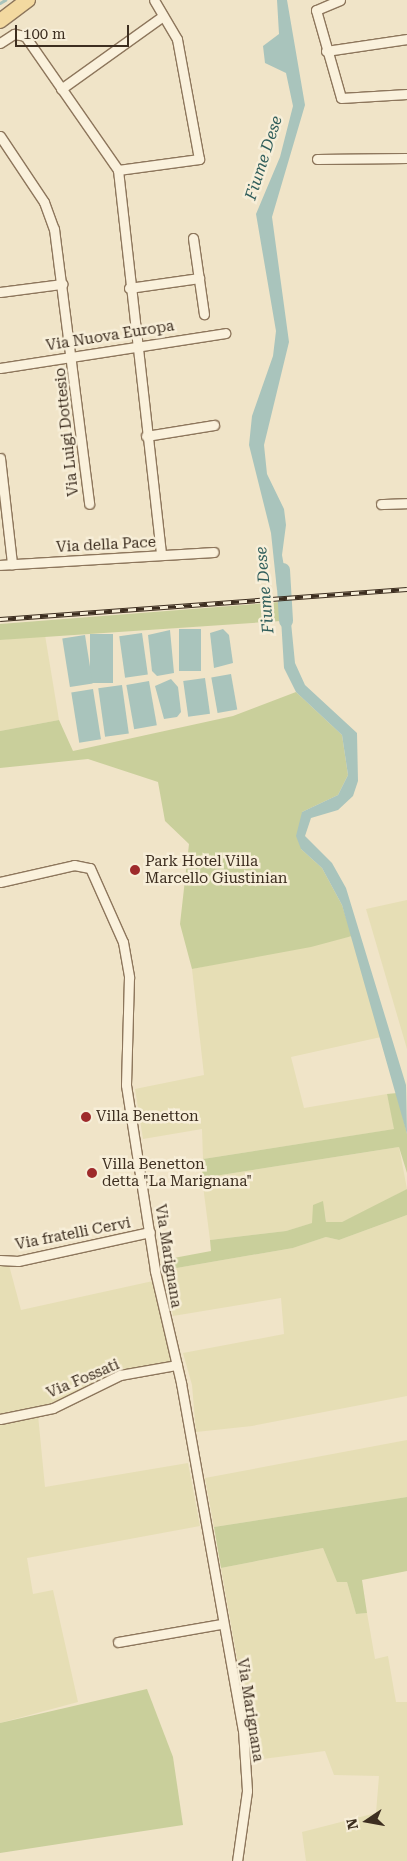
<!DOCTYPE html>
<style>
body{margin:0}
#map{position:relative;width:407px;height:1861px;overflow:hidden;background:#f0e4c8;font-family:"Roboto Serif",serif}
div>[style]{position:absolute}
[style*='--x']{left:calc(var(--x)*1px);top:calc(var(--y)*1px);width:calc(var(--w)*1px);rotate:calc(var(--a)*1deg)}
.farmland>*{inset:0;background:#e6deb5}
.green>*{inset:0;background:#c9cf9b}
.water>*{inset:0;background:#a9c4bc;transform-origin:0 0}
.stream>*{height:2.5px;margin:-1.25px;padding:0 1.25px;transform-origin:1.25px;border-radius:1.25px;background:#a9c4bc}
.river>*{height:14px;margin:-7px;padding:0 7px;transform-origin:7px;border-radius:7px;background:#a9c4bc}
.roads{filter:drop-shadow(1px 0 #8d765c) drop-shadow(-1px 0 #8d765c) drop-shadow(0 1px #8d765c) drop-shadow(0 -1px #8d765c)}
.street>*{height:9px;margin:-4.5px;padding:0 4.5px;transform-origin:4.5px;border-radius:4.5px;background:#faf1dc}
.primary>*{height:14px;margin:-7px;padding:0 7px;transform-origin:7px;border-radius:7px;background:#f3d9a0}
.rail>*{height:4.5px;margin-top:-2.25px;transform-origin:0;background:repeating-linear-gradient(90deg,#f7eed8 0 8px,#3d2e20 0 16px);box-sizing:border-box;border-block:1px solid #3d2e20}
.dots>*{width:14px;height:14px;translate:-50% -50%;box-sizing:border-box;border:2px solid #f7eed8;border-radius:50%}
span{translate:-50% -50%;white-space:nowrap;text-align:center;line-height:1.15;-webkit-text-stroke:5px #f7eed8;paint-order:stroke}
.street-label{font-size:15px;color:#3d2e20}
.poi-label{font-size:15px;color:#3d2e20}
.left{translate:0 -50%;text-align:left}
.water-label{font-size:16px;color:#2f5d5a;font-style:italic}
.north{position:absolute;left:342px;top:1796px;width:50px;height:50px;-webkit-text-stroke:4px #f7eed8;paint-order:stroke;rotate:258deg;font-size:14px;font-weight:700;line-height:20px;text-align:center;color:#3d2e20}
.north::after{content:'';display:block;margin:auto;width:18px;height:22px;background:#3d2e20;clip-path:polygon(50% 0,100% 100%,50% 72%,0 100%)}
.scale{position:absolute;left:15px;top:25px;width:114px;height:22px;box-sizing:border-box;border:2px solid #3d2e20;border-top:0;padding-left:6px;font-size:15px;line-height:18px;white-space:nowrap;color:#3d2e20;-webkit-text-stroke:4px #f7eed8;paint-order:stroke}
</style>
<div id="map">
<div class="farmland">
<i style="clip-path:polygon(45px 635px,59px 720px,0 731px,0 640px)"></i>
<i style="clip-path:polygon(407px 900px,407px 1049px,366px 909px)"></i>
<i style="clip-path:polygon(352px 936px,381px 1037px,291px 1057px,304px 1108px,387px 1094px,395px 1129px,203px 1159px,202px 1129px,143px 1139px,135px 1089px,204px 1075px,192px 969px)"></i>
<i style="clip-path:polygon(399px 1147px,407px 1189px,370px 1209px,342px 1222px,326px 1222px,325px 1214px,313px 1205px,313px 1223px,286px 1231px,210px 1240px,202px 1178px)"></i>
<i style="clip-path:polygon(407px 1215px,407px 1396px,252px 1426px,196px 1432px,192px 1385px,183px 1353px,284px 1334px,281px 1298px,173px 1316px,165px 1270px,293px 1248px,326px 1237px,339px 1240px)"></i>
<i style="clip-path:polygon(9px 1265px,21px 1310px,153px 1281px,173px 1368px,98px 1382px,38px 1415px,45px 1487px,188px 1463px,200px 1526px,27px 1558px,33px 1594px,53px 1590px,78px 1702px,0 1723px,0 1266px)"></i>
<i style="clip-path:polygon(407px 1440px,407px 1497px,214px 1527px,205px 1478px)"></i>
<i style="clip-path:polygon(323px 1548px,337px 1581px,347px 1582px,356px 1614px,367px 1613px,375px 1659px,388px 1656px,396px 1702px,407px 1702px,407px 1861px,306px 1861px,302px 1832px,376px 1813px,379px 1776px,334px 1775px,325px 1751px,255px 1760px,221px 1568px)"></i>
</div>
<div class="green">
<i style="clip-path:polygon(280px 602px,281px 621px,0 640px,0 624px)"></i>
<i style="clip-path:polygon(296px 692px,342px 735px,348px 775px,338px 795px,302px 812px,301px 849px,322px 868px,342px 905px,352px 936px,311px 947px,192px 969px,180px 924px,189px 844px,165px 821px,158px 782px,88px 759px,0 768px,0 731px,59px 720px,73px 751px,233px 716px)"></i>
<i style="clip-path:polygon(397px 1093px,407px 1134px,407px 1173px,399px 1147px,202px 1178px,203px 1159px,394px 1129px,387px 1094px)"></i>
<i style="clip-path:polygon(407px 1189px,407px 1215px,339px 1240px,326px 1237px,293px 1248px,165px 1270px,163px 1260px,211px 1251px,210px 1240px,286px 1231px,312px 1223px,313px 1205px,323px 1201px,326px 1222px,342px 1222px)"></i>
<i style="clip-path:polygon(407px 1497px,407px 1571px,362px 1580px,367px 1613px,356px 1614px,347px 1582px,337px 1582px,323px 1548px,221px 1568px,214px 1527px)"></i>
<i style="clip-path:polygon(147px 1689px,173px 1757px,183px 1825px,0 1853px,0 1723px)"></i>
</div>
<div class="water">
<i style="clip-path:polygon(277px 0,287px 0,305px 105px,272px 217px,289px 342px,264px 445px,267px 474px,284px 509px,286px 525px,282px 555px,288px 589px,277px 590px,271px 533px,249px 445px,252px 416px,273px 356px,276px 331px,256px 214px,280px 157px,293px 106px,286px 73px,265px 63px,263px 46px,279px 34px)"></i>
<i style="clip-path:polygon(280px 602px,289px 602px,295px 663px,305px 685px,357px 733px,358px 781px,353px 796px,338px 810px,311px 818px,305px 836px,332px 863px,346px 888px,406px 1085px,407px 1134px,342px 905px,322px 868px,301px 849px,296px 836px,302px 812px,338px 795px,348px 775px,342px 735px,296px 692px,284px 668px)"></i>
<i style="left:179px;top:629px;width:22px;height:42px"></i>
<i style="clip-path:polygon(223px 629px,229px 635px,233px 663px,214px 668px,210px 633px)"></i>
<i style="clip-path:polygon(170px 630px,174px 673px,157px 676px,152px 671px,148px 635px)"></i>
<i style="left:142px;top:633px;width:42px;height:23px;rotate:82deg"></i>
<i style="left:90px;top:634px;width:23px;height:49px"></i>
<i style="left:85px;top:635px;width:49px;height:23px;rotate:81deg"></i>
<i style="left:231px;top:674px;width:36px;height:20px;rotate:80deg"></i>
<i style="left:205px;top:678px;width:36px;height:22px;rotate:82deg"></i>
<i style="clip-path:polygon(171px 679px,178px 687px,181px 712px,177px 717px,164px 719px,155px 686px)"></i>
<i style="left:149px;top:681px;width:45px;height:23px;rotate:80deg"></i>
<i style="left:122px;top:685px;width:49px;height:24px;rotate:82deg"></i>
<i style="left:93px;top:689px;width:51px;height:22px;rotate:81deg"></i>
</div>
<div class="stream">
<i style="--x:0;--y:3;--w:6;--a:-31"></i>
</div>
<div class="river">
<i style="--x:283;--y:570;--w:51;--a:86.6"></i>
</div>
<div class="roads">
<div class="street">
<i style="--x:340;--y:0;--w:26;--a:157"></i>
<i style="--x:316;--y:10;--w:91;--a:74.1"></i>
<i style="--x:341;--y:98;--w:66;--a:-3.5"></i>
<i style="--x:0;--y:43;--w:17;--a:-33"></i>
<i style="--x:14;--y:34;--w:11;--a:10"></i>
<i style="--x:25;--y:36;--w:163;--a:55.2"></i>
<i style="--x:118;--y:170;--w:387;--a:83.6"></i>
<i style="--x:326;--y:51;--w:82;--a:-8.4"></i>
<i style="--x:61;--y:89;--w:125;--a:-35.6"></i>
<i style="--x:0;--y:136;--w:79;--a:56.3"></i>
<i style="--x:44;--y:202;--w:29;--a:70"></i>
<i style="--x:54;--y:229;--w:277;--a:82.7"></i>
<i style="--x:317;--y:159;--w:90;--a:-0.6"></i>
<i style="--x:118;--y:170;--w:82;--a:-7.7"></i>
<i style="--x:199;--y:159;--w:122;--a:-100.4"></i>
<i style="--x:177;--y:39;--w:45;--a:-120.5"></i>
<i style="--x:193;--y:238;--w:77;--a:81.8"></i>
<i style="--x:129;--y:288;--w:71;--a:-8.1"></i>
<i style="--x:0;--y:292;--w:63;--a:-7.4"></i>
<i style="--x:0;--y:368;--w:228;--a:-8.8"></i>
<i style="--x:146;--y:436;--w:69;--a:-9.2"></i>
<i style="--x:0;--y:458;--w:107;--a:83.5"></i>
<i style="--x:381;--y:504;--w:26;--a:-2"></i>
<i style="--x:0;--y:565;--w:214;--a:-3.5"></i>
<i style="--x:0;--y:882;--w:76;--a:-12.9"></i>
<i style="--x:74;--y:865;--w:16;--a:11"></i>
<i style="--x:90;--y:868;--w:81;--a:66"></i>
<i style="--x:123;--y:942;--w:36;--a:80"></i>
<i style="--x:129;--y:977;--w:108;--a:91.6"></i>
<i style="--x:126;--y:1085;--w:188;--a:81.1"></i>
<i style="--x:155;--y:1271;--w:115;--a:76.9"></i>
<i style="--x:181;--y:1383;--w:352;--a:79.9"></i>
<i style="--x:243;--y:1730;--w:61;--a:86.2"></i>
<i style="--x:247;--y:1791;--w:71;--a:98.1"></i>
<i style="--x:0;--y:1260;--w:18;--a:3"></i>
<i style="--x:18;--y:1261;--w:135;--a:-12.4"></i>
<i style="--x:0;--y:1419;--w:54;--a:-11.7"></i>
<i style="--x:53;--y:1408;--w:75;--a:-26.2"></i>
<i style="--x:120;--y:1375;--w:58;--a:-10"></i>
<i style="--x:118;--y:1642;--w:105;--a:-9.9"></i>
</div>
<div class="primary">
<i style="--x:0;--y:21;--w:35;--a:-37"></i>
</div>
</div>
<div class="rail">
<i style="--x:0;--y:619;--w:408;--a:-4.2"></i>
</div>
<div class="dots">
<i style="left:135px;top:870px;background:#9e2a2b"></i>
<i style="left:86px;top:1117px;background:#9e2a2b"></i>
<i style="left:92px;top:1173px;background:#9e2a2b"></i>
</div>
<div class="street-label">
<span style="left:110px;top:336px;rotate:-9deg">Via Nuova Europa</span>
<span style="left:67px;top:432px;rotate:-96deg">Via Luigi Dottesio</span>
<span style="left:106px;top:545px;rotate:-3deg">Via della Pace</span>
<span style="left:73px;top:1234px;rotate:-11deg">Via fratelli Cervi</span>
<span style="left:168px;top:1256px;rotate:81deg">Via Marignana</span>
<span style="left:83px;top:1379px;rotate:-23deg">Via Fossati</span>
<span style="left:250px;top:1710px;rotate:81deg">Via Marignana</span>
</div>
<div class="poi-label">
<span class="left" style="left:145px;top:870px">Park Hotel Villa<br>Marcello Giustinian</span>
<span class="left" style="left:96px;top:1117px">Villa Benetton</span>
<span class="left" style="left:102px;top:1173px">Villa Benetton<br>detta "La Marignana"</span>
</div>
<div class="water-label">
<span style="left:264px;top:158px;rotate:-72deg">Fiume Dese</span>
<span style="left:265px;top:590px;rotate:-95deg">Fiume Dese</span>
</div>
<div class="north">N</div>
<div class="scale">100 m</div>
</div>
